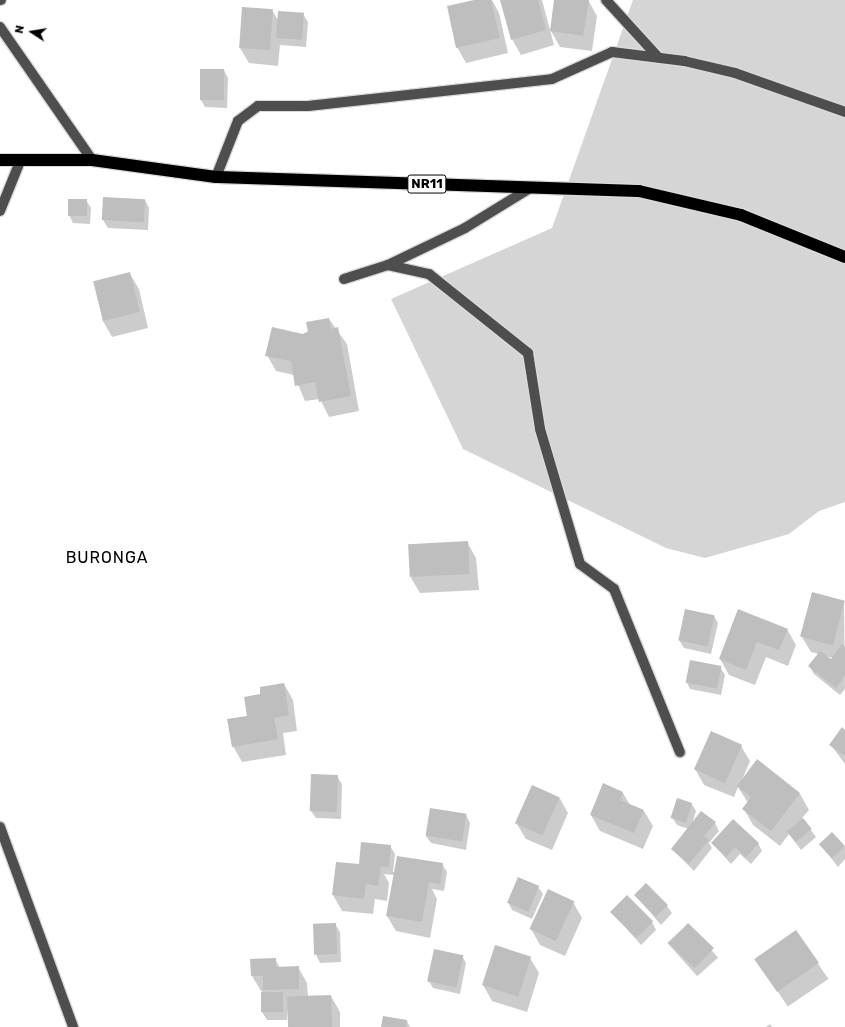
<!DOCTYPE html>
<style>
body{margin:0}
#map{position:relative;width:845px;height:1027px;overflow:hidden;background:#fff;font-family:Rubik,sans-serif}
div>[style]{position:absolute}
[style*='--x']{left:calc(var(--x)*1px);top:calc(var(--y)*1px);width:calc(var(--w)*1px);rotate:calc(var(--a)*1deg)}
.green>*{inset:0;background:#d5d5d5}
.shadow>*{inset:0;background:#0003;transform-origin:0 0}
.building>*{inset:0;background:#bebebe;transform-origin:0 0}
.roads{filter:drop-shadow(1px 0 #dbdbdb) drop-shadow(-1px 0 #dbdbdb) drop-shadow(0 1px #dbdbdb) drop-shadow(0 -1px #dbdbdb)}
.minor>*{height:10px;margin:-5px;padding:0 5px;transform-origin:5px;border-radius:5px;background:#4e4e4e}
.highway>*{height:12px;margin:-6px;padding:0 6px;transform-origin:6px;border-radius:6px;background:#000}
span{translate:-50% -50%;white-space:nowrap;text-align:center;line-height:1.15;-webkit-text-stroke:4px #fff;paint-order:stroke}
.shield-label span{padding:1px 3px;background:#fff;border:1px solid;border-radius:3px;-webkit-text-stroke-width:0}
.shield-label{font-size:13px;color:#000;font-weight:700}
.quarter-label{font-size:16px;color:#000;letter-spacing:1px}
.north{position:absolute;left:12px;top:12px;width:40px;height:40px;-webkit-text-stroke:3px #fff;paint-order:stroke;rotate:282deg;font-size:11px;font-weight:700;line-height:16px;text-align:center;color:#000}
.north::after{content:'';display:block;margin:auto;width:14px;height:18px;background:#000;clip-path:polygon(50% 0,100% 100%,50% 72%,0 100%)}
</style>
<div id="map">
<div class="green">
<i style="clip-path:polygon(633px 0,845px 0,845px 502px,819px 511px,789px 534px,705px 558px,666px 548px,463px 449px,391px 299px,552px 228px)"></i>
</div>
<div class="shadow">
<i style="clip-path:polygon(479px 0,492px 0,499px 13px,508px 53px,466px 63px,457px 47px)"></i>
<i style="clip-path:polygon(501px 0,542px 0,554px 45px,521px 55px,512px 39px)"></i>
<i style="clip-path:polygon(555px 0,588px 0,597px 16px,592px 51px,560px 47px,551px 31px)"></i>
<i style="clip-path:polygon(272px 10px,278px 20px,303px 14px,308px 22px,306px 47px,280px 45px,278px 66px,249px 63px,240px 48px)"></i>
<i style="clip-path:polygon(224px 70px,228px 78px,227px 108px,205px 107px,201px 100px)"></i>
<i style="clip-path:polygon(86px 200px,91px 208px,90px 224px,73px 223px,69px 215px)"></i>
<i style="clip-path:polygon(145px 200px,149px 208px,148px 230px,108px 228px,103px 220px)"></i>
<i style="clip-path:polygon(130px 274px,139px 289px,148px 328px,112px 337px,103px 321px,94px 282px)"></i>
<i style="clip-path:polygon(329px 319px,347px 344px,359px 411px,329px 417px,320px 399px,305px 401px,294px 375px,276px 371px,267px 355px)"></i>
<i style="clip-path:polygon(467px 542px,476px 558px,479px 590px,420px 593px,411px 578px)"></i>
<i style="clip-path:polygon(evenodd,844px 602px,845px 689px,840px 695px,814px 674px,809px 666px,819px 654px,811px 652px,802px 637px,844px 602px,825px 656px,833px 658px,831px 660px,825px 656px)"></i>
<i style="clip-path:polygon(738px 610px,787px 629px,796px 645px,788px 666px,766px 657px,755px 685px,729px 675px,720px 659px)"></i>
<i style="clip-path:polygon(714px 616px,718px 623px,711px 654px,684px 648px,679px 640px)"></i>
<i style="clip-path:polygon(720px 667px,725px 675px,721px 695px,690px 689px,686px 681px)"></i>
<i style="clip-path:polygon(284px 684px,293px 700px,297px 731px,283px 733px,286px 755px,242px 762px,233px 746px,248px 716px,262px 695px)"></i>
<i style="clip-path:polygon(845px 731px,845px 764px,831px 745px)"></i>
<i style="clip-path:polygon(741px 746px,750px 761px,742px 780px,757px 761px,800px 794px,809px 810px,802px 818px,816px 837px,801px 850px,789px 834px,780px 846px,753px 825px,744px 809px,748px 803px,738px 787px,734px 797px,704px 785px,695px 769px)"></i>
<i style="clip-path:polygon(337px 776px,342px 784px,341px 819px,316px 818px,311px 811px)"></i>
<i style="clip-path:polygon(603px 784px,623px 793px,630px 805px,644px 811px,653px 826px,643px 849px,600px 831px,591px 815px)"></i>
<i style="clip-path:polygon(559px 797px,568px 813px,552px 850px,526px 839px,517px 824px)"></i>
<i style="clip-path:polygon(691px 803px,696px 811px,692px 824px,715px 823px,719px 831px,709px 843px,712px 848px,694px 871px,672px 849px,689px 829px,677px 825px,672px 817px)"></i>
<i style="clip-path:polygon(466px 815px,470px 823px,466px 850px,431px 843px,426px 836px)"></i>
<i style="clip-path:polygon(832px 834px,845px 847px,845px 859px,838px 867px,821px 845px)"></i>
<i style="clip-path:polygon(712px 843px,758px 843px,762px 851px,751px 864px,740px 854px,731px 864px)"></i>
<i style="clip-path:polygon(390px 846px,395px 854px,393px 872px,442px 864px,447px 872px,444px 891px,432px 889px,437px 899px,430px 938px,396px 931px,387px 916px,394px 875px,384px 874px,389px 883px,387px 901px,375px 899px,373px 914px,342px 911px,333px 895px,360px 865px)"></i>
<i style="clip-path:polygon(538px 887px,543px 894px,532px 919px,512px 910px,508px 902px)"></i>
<i style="clip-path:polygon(635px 895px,667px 906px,672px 913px,661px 925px)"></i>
<i style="clip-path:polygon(573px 902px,582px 918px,565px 956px,540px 945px,531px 929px)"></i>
<i style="clip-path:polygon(612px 912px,652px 922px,656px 930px,641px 945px)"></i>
<i style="clip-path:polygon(335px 924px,340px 932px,341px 962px,320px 963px,316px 955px)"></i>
<i style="left:688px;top:924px;width:45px;height:28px;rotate:48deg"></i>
<i style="left:796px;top:931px;width:58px;height:49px;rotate:56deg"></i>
<i style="clip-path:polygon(462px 956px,466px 963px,460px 994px,433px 988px,428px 980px)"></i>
<i style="clip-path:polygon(530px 958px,539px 973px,527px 1012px,492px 1001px,483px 985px)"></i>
<i style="clip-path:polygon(275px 959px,280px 968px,298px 967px,307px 983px,308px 997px,331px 996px,340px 1012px,340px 1027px,289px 1027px,288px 1006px,287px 1020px,267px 1020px,262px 1012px,267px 994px,261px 991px,252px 976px)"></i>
<i style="clip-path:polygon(407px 1021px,410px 1027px,382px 1027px)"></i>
<i style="clip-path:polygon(770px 1024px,772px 1027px,766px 1027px)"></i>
</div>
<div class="building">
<i style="clip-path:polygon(474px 0,491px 0,500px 38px,456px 48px,447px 6px)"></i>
<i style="clip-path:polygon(500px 0,538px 0,546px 30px,511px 40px)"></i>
<i style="clip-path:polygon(554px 0,589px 0,583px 36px,550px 31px)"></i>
<i style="left:242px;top:7px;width:31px;height:41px;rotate:4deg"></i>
<i style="left:278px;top:11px;width:26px;height:27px;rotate:4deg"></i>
<i style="left:200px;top:69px;width:24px;height:31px"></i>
<i style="left:103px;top:197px;width:42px;height:23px;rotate:3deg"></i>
<i style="left:68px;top:199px;width:19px;height:17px"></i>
<i style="left:130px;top:272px;width:41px;height:38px;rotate:76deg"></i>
<i style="clip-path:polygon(329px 318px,331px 329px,338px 327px,351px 396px,319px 402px,315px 382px,295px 386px,291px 361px,265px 356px,272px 327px,303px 334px,308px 332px,306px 322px)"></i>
<i style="left:468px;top:541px;width:33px;height:60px;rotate:87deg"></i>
<i style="left:812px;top:592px;width:34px;height:46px;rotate:15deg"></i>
<i style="left:685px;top:609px;width:30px;height:32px;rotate:12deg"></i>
<i style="clip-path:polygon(738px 609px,788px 629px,779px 650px,757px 642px,746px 670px,719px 659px)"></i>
<i style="clip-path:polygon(842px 644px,845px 647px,845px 676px,836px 688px,808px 666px,820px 651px,831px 659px)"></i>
<i style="left:690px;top:660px;width:32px;height:23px;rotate:11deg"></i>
<i style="clip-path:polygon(284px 683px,289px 715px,274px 718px,278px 739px,232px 747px,227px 719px,247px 716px,244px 697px,260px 694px,260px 687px)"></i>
<i style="clip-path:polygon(842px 727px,845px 730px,845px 756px,829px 745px)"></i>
<i style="left:711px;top:731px;width:34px;height:42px;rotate:24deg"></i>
<i style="clip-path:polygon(757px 759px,800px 793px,771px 831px,742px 809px,751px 797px,737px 786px)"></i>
<i style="left:311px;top:774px;width:27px;height:37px;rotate:2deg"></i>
<i style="clip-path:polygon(603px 783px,623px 792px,620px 800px,644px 810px,634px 833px,590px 815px)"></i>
<i style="left:532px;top:785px;width:30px;height:42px;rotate:24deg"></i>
<i style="left:677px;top:798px;width:16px;height:21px;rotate:18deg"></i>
<i style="left:430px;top:808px;width:37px;height:28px;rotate:9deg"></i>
<i style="clip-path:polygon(701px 811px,716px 822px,704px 836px,709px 840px,689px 864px,671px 849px)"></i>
<i style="left:803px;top:818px;width:14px;height:21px;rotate:51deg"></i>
<i style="clip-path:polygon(733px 819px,759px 843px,746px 857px,735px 847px,726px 857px,711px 843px)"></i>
<i style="left:832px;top:832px;width:19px;height:18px;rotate:47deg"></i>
<i style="clip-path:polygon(361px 842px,391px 845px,389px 867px,381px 867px,378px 886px,366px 884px,364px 899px,332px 895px,336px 862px,359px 864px)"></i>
<i style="clip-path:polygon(397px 856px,443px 863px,440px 884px,429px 882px,422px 922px,386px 916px)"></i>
<i style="left:518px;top:877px;width:23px;height:28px;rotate:23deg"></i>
<i style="left:646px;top:883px;width:31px;height:17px;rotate:45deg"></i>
<i style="left:548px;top:889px;width:29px;height:44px;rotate:25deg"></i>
<i style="left:627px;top:895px;width:37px;height:24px;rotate:45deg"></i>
<i style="left:336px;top:923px;width:31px;height:23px;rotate:88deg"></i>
<i style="left:688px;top:923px;width:36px;height:28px;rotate:44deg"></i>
<i style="left:796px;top:930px;width:40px;height:51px;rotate:55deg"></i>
<i style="left:495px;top:945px;width:38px;height:42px;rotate:18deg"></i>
<i style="left:434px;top:949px;width:30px;height:33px;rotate:12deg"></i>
<i style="clip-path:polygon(276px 958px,276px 967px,299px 966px,299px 989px,263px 990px,263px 976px,251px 976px,250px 959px)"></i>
<i style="left:283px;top:992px;width:20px;height:22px;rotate:90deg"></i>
<i style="left:331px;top:995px;width:32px;height:44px;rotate:88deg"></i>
<i style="clip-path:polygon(383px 1016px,407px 1020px,406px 1027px,381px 1027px)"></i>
</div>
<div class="roads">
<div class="minor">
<i style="--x:0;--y:0;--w:1;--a:0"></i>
<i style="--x:606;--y:0;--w:77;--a:47.6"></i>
<i style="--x:0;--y:27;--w:162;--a:55.3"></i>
<i style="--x:216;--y:177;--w:60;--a:-68.6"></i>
<i style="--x:238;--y:121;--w:25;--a:-37"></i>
<i style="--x:258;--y:106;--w:50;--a:0"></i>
<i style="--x:308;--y:106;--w:245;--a:-6.3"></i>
<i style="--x:552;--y:79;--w:66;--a:-24.2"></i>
<i style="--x:612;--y:52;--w:73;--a:7.1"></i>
<i style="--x:684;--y:61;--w:52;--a:13.2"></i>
<i style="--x:735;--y:73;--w:117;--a:19.5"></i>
<i style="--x:0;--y:211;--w:56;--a:-68"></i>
<i style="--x:388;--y:265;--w:42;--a:12.4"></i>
<i style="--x:429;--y:274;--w:127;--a:38.6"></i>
<i style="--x:528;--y:353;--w:77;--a:81"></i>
<i style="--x:540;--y:429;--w:141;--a:73.5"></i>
<i style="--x:580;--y:564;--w:42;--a:36.3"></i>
<i style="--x:614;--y:589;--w:176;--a:68"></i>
<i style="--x:344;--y:279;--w:46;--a:-17.7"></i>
<i style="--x:388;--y:265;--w:85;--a:-25.7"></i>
<i style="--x:465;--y:228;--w:76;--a:-31.6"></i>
<i style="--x:0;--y:827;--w:213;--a:69.9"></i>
</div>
<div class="highway">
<i style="--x:0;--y:160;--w:92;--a:0"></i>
<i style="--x:92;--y:160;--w:125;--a:7.8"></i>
<i style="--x:216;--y:177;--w:423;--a:1.9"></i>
<i style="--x:639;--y:191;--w:105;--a:13.2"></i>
<i style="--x:741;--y:215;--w:112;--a:22"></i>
</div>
</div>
<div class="shield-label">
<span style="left:427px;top:184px">NR11</span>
</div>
<div class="quarter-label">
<span style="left:107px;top:558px">BURONGA</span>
</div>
<div class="north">N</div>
</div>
